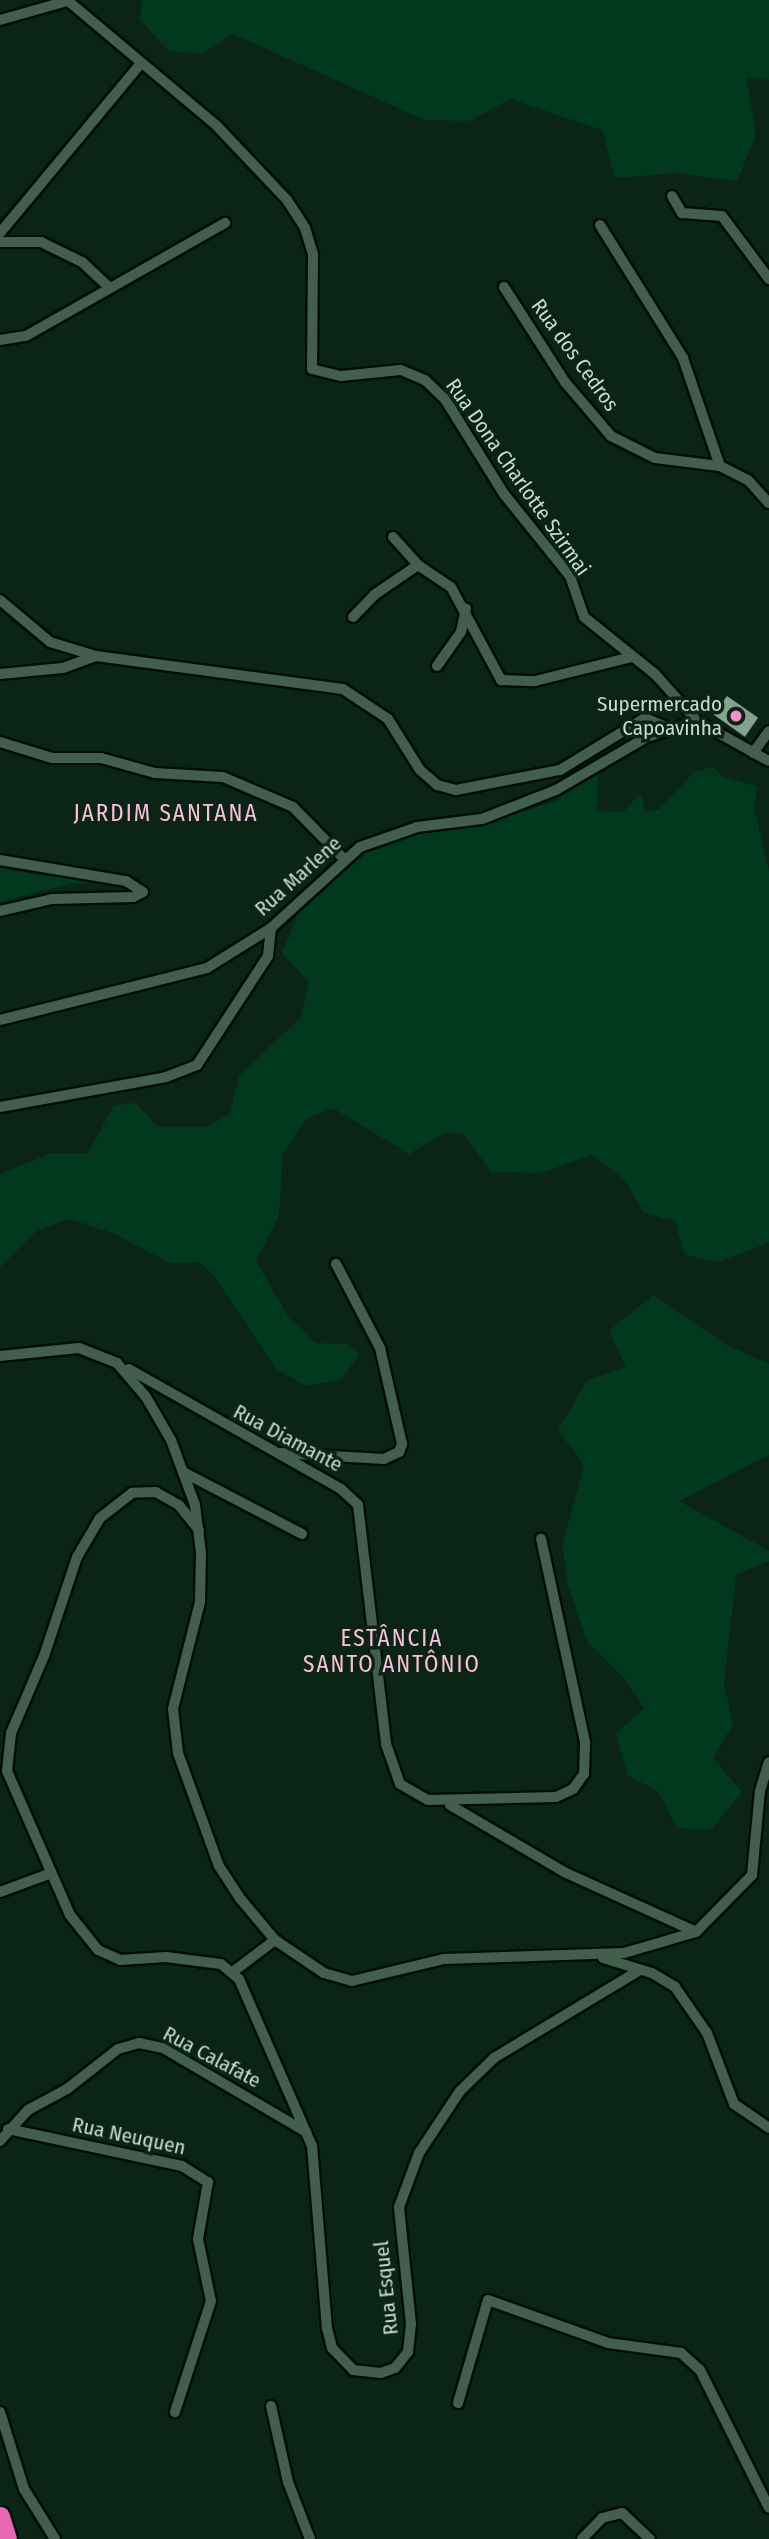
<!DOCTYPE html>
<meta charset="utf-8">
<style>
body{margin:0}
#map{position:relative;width:769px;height:2539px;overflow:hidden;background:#0a2516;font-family:"Fira Sans Condensed",sans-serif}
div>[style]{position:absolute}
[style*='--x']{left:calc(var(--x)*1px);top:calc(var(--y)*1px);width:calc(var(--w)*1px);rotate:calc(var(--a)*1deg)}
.green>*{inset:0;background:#00391d}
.building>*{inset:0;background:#85a28e;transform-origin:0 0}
.roads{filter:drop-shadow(2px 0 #000e03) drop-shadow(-2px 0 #000e03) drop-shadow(0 2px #000e03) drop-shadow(0 -2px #000e03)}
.street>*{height:10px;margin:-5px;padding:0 5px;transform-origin:5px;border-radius:5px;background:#425e4c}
.highway>*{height:19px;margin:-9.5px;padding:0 9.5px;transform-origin:9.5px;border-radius:9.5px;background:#e767b0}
.dots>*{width:19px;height:19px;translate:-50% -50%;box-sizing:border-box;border:4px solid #0a2516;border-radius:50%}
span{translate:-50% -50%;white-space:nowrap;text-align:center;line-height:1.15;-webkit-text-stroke:7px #0a2516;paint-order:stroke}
.street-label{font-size:21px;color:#cadacf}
.poi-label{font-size:21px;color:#cadacf}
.right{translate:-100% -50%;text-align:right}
.neighbourhood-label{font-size:23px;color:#fbbedc;letter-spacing:2px}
</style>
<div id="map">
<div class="green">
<i style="clip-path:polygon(143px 0,769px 0,769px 80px,746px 77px,756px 135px,737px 181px,676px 173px,615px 178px,602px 130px,511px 99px,469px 121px,425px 120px,233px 34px,202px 54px,169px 51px,139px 19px)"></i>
<i style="clip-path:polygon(713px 767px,723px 777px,757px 786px,754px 808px,769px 871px,769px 1243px,718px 1262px,685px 1255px,675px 1221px,644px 1213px,625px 1180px,592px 1155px,540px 1173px,491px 1172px,464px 1135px,446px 1132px,409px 1154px,333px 1108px,306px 1119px,283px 1154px,279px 1216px,256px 1261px,289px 1318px,316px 1343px,346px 1344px,359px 1354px,342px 1379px,307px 1386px,276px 1369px,215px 1277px,199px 1262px,170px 1263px,113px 1233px,68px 1219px,35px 1232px,0 1267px,0 1174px,52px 1153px,88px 1153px,114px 1105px,136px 1103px,158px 1127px,205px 1127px,230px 1114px,239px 1076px,301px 1017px,309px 982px,282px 953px,299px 911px,347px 859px,415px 831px,487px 823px,556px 801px,598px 771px,597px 811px,623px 812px,641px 793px,645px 811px,659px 810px,695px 771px)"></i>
<i style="clip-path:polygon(0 868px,33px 874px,120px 885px,73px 883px,0 902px)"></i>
<i style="clip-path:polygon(653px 1295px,729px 1346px,769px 1364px,769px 1455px,679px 1501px,769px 1551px,769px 1561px,736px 1575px,724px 1682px,733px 1724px,713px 1758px,742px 1792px,711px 1830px,677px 1828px,658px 1791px,628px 1776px,616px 1734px,644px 1708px,624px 1678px,587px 1642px,568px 1585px,562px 1546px,584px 1465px,558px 1430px,587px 1380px,626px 1367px,609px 1331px)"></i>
</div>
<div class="building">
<i style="left:727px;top:696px;width:38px;height:23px;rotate:35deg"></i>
</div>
<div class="roads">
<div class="street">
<i style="--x:67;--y:0;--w:196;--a:40"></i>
<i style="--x:217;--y:126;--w:102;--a:46.6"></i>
<i style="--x:287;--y:200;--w:33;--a:57"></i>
<i style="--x:305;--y:228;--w:28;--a:73"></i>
<i style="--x:313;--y:255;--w:114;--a:90.5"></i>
<i style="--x:312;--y:369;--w:30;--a:14"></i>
<i style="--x:341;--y:376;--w:60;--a:-5.7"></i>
<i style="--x:401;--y:370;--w:26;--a:23"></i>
<i style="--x:425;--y:380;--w:28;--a:44"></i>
<i style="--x:445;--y:399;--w:112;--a:58.2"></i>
<i style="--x:504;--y:494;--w:105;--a:51.2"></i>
<i style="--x:570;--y:576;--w:43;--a:71.1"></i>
<i style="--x:584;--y:617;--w:91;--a:38.8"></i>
<i style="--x:655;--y:674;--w:63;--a:48.2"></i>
<i style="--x:697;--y:721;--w:82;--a:29.1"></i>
<i style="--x:0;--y:20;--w:70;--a:-15.8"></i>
<i style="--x:672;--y:196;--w:20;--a:60"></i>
<i style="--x:682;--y:213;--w:40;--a:4.3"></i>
<i style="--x:722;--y:216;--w:79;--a:53.3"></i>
<i style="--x:600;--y:225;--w:157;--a:58"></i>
<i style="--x:683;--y:358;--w:114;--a:71.1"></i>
<i style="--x:0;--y:233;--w:221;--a:-50.3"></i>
<i style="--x:0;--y:242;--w:41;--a:0"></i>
<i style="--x:41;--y:242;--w:46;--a:26"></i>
<i style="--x:82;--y:262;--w:38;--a:43"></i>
<i style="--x:504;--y:287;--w:113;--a:57.3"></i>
<i style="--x:565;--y:382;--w:71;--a:49.6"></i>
<i style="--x:611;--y:436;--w:49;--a:26.6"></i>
<i style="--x:655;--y:458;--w:65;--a:7"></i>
<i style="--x:720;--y:466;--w:31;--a:27"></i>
<i style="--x:748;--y:480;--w:31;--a:48"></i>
<i style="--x:0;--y:340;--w:26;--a:-9"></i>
<i style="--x:26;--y:336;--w:229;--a:-29.6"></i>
<i style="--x:393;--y:537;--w:38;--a:48"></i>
<i style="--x:418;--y:565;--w:40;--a:34"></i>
<i style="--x:451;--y:587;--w:106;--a:61.7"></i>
<i style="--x:501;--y:680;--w:34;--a:2"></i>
<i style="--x:535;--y:681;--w:99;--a:-14"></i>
<i style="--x:0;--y:600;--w:65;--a:40"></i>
<i style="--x:50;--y:642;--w:48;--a:16.9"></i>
<i style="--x:96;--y:656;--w:249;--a:7.6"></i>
<i style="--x:343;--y:689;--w:54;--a:33.7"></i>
<i style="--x:388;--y:719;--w:60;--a:57.9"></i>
<i style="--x:420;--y:770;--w:23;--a:41"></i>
<i style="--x:437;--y:785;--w:20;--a:15"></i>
<i style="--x:456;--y:790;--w:106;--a:-10.9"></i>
<i style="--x:560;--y:770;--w:100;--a:-31.5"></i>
<i style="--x:645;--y:718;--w:26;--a:23"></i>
<i style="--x:353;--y:617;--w:30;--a:-46"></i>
<i style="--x:374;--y:595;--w:53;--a:-34.3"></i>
<i style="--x:437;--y:666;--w:42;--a:-54.8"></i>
<i style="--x:461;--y:632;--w:24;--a:-78"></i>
<i style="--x:0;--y:674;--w:63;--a:-5.4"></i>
<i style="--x:63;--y:668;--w:35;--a:-20"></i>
<i style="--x:0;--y:742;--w:54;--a:17.1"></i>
<i style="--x:52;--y:758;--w:49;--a:0"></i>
<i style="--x:101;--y:758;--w:56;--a:15.5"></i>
<i style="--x:155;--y:773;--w:68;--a:3.4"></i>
<i style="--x:223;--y:777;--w:76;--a:23.2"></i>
<i style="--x:293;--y:807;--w:71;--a:45.6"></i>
<i style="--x:753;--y:753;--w:27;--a:-54"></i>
<i style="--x:0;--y:860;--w:128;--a:9.5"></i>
<i style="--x:126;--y:881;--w:20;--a:33"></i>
<i style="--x:143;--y:892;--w:11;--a:153"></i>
<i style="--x:133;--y:897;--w:81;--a:178.6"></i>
<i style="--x:52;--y:899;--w:53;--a:167"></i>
<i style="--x:0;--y:1020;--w:213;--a:-14.1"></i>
<i style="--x:207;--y:968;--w:75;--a:-32"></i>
<i style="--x:271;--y:928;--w:120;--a:-42.3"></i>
<i style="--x:360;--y:847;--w:60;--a:-19.3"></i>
<i style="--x:417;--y:827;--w:65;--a:-7"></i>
<i style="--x:482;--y:819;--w:79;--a:-21.4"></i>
<i style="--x:556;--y:790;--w:105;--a:-30.2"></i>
<i style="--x:647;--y:737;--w:52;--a:-17.7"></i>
<i style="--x:0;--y:1107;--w:169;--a:-10.2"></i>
<i style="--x:166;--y:1077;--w:33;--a:-21"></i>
<i style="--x:197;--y:1065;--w:130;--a:-56.9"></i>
<i style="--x:268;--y:956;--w:28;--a:-84"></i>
<i style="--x:0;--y:1356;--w:79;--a:-5.8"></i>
<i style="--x:79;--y:1348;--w:41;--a:21.5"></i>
<i style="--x:117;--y:1363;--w:45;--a:49.5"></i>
<i style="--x:146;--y:1397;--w:50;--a:59.8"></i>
<i style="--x:171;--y:1440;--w:69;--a:69.7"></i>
<i style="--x:195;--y:1505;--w:48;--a:82.9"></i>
<i style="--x:201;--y:1553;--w:49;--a:91.2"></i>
<i style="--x:200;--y:1602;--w:110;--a:104.2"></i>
<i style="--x:173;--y:1709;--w:44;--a:83.5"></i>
<i style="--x:178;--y:1753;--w:120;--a:70.1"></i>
<i style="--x:219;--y:1866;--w:37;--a:57"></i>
<i style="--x:239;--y:1897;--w:56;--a:50.1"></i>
<i style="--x:275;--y:1940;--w:59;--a:34"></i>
<i style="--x:324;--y:1973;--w:29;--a:16"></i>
<i style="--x:352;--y:1981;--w:95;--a:-13.4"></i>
<i style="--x:444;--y:1959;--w:180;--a:-1.9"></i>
<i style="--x:624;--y:1953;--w:75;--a:-16.3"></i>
<i style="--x:696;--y:1932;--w:80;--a:-45.5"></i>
<i style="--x:752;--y:1875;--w:84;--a:-84.6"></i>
<i style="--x:760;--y:1791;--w:30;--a:-73"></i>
<i style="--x:129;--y:1369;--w:244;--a:29.5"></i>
<i style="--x:341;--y:1489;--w:23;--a:43"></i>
<i style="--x:358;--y:1505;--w:241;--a:83.3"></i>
<i style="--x:386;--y:1744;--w:42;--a:70.7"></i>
<i style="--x:400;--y:1784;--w:32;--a:30"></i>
<i style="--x:428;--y:1800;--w:128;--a:-1.3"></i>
<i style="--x:556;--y:1797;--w:19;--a:-25"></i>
<i style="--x:573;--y:1789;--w:19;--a:-54"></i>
<i style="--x:584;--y:1774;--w:32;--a:-88"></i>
<i style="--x:585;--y:1742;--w:208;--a:-102.2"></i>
<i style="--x:280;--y:1453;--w:104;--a:3.3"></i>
<i style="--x:384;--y:1459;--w:17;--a:-25"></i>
<i style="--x:399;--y:1452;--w:9;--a:-69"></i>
<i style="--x:402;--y:1444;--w:98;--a:-102.9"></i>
<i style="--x:380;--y:1348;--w:95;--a:-117.6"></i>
<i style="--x:185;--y:1473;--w:132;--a:27.5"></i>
<i style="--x:199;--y:1530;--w:32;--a:-129"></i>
<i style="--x:179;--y:1505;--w:26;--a:-151"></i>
<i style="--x:156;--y:1492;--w:24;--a:178"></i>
<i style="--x:132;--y:1493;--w:41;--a:142"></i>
<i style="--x:100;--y:1518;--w:45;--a:120.5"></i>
<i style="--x:77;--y:1557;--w:104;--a:108.4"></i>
<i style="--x:44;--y:1656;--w:84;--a:113.2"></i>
<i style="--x:11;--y:1733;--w:38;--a:96"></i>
<i style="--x:7;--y:1771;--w:157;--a:66.4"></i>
<i style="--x:70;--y:1915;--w:45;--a:51.3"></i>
<i style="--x:98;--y:1950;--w:24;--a:24"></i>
<i style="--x:120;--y:1960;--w:46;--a:-3.7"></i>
<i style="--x:166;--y:1957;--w:55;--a:7.3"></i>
<i style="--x:221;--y:1964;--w:23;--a:40"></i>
<i style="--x:239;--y:1979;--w:182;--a:66.4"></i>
<i style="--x:312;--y:2146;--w:183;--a:85.3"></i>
<i style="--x:327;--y:2328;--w:21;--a:76"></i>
<i style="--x:332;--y:2348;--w:30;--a:46"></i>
<i style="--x:353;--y:2370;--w:28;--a:6"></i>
<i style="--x:381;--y:2373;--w:15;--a:-20"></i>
<i style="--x:395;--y:2368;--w:21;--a:-51"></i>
<i style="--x:408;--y:2352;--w:28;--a:-84"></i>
<i style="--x:411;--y:2324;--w:118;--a:-95.9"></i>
<i style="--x:399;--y:2207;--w:58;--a:-69.7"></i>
<i style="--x:419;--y:2153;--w:74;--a:-56.5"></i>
<i style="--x:460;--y:2091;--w:47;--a:-44.1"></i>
<i style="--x:494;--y:2058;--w:170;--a:-31.1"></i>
<i style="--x:450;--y:1805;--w:132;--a:30.4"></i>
<i style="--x:564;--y:1872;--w:145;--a:24.4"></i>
<i style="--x:0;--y:1892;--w:52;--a:-20.2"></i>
<i style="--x:603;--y:1958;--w:51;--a:17"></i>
<i style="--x:652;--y:1973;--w:27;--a:31"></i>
<i style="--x:675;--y:1987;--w:56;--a:55.2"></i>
<i style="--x:707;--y:2033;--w:76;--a:69.2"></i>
<i style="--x:734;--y:2104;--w:42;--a:34.4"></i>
<i style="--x:234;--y:1971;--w:51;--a:-37.1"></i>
<i style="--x:8;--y:2129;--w:178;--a:12"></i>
<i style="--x:182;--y:2166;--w:31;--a:32"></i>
<i style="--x:208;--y:2182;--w:58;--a:100"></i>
<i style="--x:198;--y:2239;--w:63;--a:78.2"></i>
<i style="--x:211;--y:2301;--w:117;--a:108"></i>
<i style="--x:0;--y:2141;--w:42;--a:-47.9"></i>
<i style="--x:28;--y:2110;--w:44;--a:-28.3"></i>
<i style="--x:67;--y:2089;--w:65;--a:-38.1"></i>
<i style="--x:118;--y:2049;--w:22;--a:-16"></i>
<i style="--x:139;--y:2043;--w:25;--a:12"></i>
<i style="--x:163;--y:2048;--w:166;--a:30.4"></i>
<i style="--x:458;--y:2403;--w:107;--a:-73.8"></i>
<i style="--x:488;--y:2300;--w:127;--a:19.7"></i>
<i style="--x:608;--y:2343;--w:74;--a:7.8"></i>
<i style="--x:681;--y:2353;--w:25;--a:42"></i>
<i style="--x:700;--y:2370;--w:154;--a:63.4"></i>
<i style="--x:271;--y:2406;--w:78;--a:77.4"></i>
<i style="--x:288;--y:2482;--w:61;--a:68.9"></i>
<i style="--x:0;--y:2412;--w:81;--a:72.7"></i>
<i style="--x:24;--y:2489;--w:59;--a:58.2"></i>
<i style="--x:582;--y:2539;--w:29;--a:-46"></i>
<i style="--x:602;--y:2518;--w:21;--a:-14"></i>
<i style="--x:622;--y:2513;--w:38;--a:43"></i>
</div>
<div class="highway">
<i style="--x:0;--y:2516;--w:24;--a:73"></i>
</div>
</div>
<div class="dots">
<i style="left:736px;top:716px;background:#f98fc9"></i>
</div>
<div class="street-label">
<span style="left:575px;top:355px;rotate:54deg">Rua dos Cedros</span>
<span style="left:518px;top:477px;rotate:55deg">Rua Dona Charlotte Szirmai</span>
<span style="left:298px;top:876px;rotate:-42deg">Rua Marlene</span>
<span style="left:288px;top:1438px;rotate:28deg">Rua Diamante</span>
<span style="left:212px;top:2057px;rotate:28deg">Rua Calafate</span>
<span style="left:129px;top:2136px;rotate:12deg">Rua Neuquen</span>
<span style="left:386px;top:2288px;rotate:-96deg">Rua Esquel</span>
</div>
<div class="poi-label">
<span class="right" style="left:722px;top:716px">Supermercado<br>Capoavinha</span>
</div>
<div class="neighbourhood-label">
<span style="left:166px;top:813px">JARDIM SANTANA</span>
<span style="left:392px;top:1651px">ESTÂNCIA<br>SANTO ANTÔNIO</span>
</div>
</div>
